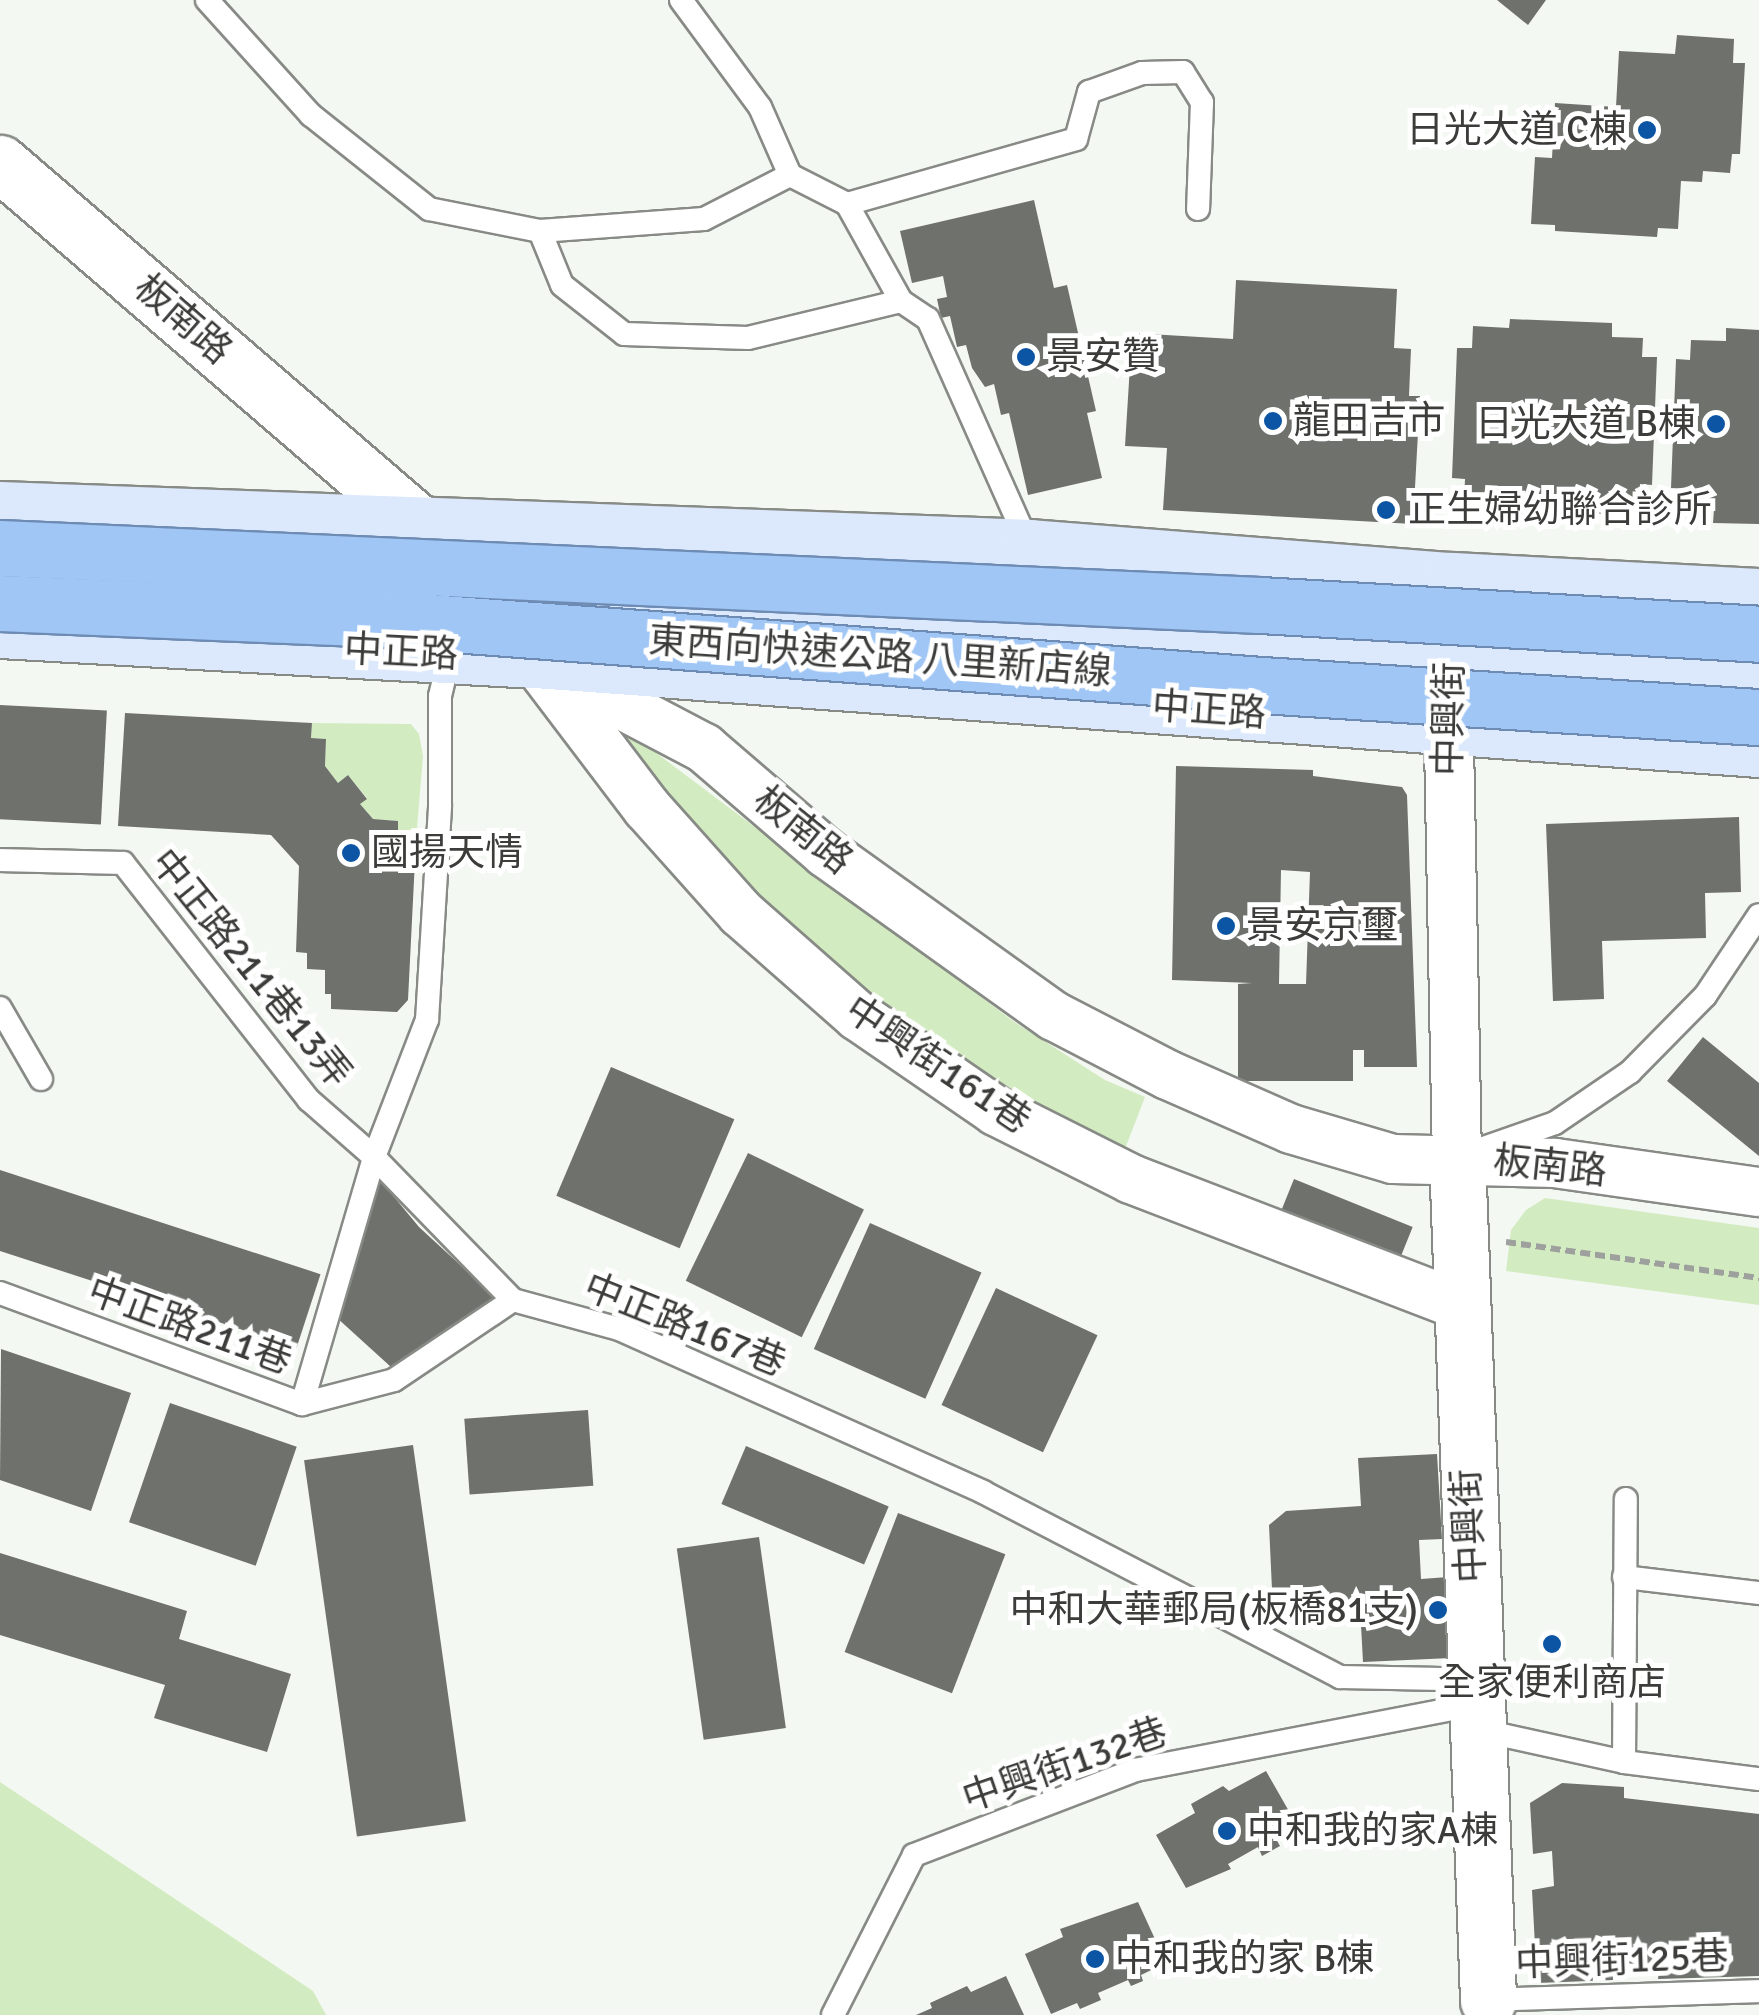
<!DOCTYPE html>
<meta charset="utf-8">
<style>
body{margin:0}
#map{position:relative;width:1759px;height:2015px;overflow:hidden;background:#f4f8f2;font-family:Signika,"Noto Sans TC",sans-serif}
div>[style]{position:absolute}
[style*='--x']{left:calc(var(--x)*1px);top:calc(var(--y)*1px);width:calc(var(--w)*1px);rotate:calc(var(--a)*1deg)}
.green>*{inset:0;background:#d3ebc1}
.building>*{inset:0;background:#6e716c;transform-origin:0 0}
.path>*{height:6px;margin-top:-3px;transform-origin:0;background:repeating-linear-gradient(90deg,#9da09c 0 10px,transparent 0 15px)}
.roads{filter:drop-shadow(2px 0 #878a85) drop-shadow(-2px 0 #878a85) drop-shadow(0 2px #878a85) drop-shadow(0 -2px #878a85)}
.service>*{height:22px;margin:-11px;padding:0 11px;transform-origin:11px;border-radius:11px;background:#fff}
.minor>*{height:48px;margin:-24px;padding:0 24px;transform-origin:24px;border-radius:24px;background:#fff}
.tertiary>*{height:55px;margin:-27.5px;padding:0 27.5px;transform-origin:27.5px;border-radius:27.5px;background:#fff}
.secondary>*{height:55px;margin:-27.5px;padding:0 27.5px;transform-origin:27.5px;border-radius:27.5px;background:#dce9fc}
.bridges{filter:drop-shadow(2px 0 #6e8cb3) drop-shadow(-2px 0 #6e8cb3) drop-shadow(0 2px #6e8cb3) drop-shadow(0 -2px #6e8cb3)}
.trunk-bridge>*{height:55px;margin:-27.5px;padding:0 27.5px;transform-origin:27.5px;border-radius:27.5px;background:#a0c6f6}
.dots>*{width:28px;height:28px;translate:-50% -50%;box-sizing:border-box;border:5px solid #fff;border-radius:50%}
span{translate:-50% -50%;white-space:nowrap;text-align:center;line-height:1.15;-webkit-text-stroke:10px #fff;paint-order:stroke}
.poi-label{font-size:38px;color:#3c3d3b}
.right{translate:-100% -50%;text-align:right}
.left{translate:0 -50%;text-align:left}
.street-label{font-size:38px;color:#3c3d3b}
</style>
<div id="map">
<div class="green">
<i style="clip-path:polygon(312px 723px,411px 724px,419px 734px,423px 756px,416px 840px,398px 839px,398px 821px,373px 819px,360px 804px,367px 798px,348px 775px,338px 783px,325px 766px,326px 739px,311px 738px)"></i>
<i style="clip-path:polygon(631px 734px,1013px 1021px,1105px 1080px,1145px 1097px,1123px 1154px,974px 1075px,808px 951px,619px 746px)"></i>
<i style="clip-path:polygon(1545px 1198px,1759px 1228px,1759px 1305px,1506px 1271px,1511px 1230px,1526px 1210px)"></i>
<i style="clip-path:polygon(0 1782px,313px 1991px,326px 2015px,0 2015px)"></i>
</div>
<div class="building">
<i style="clip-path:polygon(1497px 0,1546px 0,1528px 25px)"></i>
<i style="clip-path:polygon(1677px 35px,1734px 39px,1733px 63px,1745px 63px,1740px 154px,1732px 154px,1730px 173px,1703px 171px,1702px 182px,1681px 181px,1678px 229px,1658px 228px,1657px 237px,1555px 231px,1555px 225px,1531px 224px,1535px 157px,1552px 158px,1555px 103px,1616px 107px,1619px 51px,1675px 54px)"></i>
<i style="clip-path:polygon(1034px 200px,1054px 288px,1067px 285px,1096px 411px,1087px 413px,1102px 478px,1028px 495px,1009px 413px,1001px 415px,994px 384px,985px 387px,972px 368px,966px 345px,957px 347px,950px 316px,941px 318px,937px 299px,947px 297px,943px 276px,912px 283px,900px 231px)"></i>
<i style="clip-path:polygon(1236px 280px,1397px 289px,1394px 348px,1411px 349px,1409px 396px,1420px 396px,1413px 524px,1163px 510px,1167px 448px,1125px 446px,1132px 333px,1233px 339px)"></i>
<i style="clip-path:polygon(1510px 319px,1612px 323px,1612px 337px,1643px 338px,1642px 357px,1657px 357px,1652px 485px,1640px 484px,1639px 506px,1604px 504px,1604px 514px,1497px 510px,1497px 501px,1464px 500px,1465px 479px,1452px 478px,1457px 348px,1472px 348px,1473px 326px,1509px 328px)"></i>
<i style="clip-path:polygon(1726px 328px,1759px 330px,1759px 524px,1713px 523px,1714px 509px,1685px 508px,1685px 489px,1671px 488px,1676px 359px,1690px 360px,1691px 340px,1726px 341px)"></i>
<i style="left:0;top:705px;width:107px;height:114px;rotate:3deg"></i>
<i style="clip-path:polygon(125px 713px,312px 723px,311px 738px,326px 739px,325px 766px,338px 783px,348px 775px,367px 799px,360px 804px,373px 819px,398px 821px,398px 839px,416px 840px,408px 1000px,397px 1012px,331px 1009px,331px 994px,325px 994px,325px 970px,307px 969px,307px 953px,296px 952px,299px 866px,271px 835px,118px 826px)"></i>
<i style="clip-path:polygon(evenodd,1176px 766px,1313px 770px,1313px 776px,1402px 787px,1407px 795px,1417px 1067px,1364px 1067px,1364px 1050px,1353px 1050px,1353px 1081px,1238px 1081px,1238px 984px,1252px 983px,1172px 980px,1176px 766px,1281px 870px,1310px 872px,1306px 984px,1279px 984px,1281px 870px)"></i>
<i style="clip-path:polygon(1739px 817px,1741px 892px,1705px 893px,1706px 938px,1602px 941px,1604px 999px,1553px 1001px,1546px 824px)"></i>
<i style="clip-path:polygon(1703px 1037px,1759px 1083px,1759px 1156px,1667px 1081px)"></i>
<i style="left:611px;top:1067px;width:134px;height:140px;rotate:23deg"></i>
<i style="left:748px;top:1153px;width:129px;height:142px;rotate:26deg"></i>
<i style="left:0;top:1170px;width:337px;height:77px;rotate:18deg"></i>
<i style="left:1294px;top:1179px;width:128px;height:42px;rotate:22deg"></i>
<i style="clip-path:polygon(380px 1180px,419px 1227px,497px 1299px,391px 1367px,336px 1317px)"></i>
<i style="left:870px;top:1223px;width:122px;height:138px;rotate:24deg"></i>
<i style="left:996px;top:1288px;width:112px;height:129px;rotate:25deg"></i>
<i style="clip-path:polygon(1px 1349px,131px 1393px,91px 1511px,0 1480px)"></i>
<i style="left:170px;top:1403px;width:134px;height:126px;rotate:19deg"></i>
<i style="left:588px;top:1410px;width:76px;height:124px;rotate:86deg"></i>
<i style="left:413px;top:1445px;width:380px;height:110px;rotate:82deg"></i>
<i style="left:746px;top:1446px;width:155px;height:63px;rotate:23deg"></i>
<i style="clip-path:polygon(1437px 1454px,1442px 1539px,1419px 1540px,1421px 1579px,1448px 1577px,1451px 1658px,1363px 1662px,1360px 1607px,1273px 1611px,1269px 1525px,1286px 1511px,1361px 1506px,1358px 1458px)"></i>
<i style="left:898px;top:1513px;width:115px;height:149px;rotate:21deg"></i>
<i style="left:759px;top:1537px;width:193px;height:83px;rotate:82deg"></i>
<i style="clip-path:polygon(0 1553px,187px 1611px,179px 1639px,291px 1674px,267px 1752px,154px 1718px,165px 1685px,0 1635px)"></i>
<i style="clip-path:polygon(1266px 1771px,1298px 1827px,1276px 1839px,1280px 1846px,1262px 1856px,1258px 1847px,1228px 1864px,1231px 1869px,1186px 1888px,1156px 1835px,1195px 1813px,1191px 1804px,1223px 1786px,1229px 1791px)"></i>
<i style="clip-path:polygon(1562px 1783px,1624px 1787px,1624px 1798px,1759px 1814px,1759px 1976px,1658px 1979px,1659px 1970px,1613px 1968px,1613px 1980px,1537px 1983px,1532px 1890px,1554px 1886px,1552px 1851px,1533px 1854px,1530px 1803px)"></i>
<i style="clip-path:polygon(1138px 1902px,1166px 1963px,1141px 1975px,1143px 1981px,1131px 1986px,1128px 1980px,1098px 1993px,1101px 2000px,1080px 2009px,1077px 2003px,1051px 2014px,1025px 1954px,1063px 1937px,1060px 1929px)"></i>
<i style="clip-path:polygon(1006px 1976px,1024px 2015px,916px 2015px,932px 2008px,930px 2003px,967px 1986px,971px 1992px)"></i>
</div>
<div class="path">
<i style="--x:1506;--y:1242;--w:256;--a:8.1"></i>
</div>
<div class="roads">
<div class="service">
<i style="--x:207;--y:0;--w:155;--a:47.9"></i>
<i style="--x:311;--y:115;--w:151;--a:38.5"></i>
<i style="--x:429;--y:209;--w:113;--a:11.2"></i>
<i style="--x:540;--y:231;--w:164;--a:-4.2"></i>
<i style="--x:704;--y:219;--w:97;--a:-27.1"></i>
<i style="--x:681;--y:0;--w:133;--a:53.6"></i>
<i style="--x:760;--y:107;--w:74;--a:66.2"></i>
<i style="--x:790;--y:175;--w:64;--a:27"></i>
<i style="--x:847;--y:204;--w:111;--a:60.9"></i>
<i style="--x:901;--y:301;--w:32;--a:34"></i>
<i style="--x:928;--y:319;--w:246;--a:66"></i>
<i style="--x:847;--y:204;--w:238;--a:-15.8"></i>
<i style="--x:1076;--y:139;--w:49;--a:-74.5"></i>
<i style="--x:1089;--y:92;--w:56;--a:-19.7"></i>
<i style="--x:1142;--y:73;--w:41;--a:-1.4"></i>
<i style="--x:1183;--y:72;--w:36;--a:58"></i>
<i style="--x:1202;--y:102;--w:107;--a:92.1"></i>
<i style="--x:540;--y:231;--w:58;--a:67.8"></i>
<i style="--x:562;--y:285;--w:79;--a:38.3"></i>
<i style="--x:624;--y:334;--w:124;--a:1.8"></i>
<i style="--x:748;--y:338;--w:157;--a:-13.6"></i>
<i style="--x:0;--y:860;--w:123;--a:1.4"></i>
<i style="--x:123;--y:863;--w:301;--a:51.9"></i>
<i style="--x:309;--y:1100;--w:86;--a:41.2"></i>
<i style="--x:374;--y:1157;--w:199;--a:45.8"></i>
<i style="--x:513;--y:1300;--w:110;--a:15.3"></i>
<i style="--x:619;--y:1329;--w:399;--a:24.1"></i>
<i style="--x:983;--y:1492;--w:402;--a:27.4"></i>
<i style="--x:1340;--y:1677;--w:102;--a:1.1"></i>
<i style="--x:1442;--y:1679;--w:39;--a:36"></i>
<i style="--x:0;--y:1008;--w:82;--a:60"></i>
<i style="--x:1484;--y:1148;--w:75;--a:-19.4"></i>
<i style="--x:1555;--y:1123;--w:91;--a:-34.2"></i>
<i style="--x:1630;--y:1072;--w:107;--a:-45.4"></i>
<i style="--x:1705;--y:996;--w:97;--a:-56.3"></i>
<i style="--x:0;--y:1293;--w:322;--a:20.2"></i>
<i style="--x:302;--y:1404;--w:95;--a:-14.6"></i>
<i style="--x:394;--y:1380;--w:143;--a:-33.9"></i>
<i style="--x:302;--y:1404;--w:257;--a:-73.7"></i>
<i style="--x:374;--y:1157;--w:147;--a:-68.9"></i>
<i style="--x:427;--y:1020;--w:215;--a:-86.5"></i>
<i style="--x:440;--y:805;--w:109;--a:-90"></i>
<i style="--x:440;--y:696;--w:43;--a:-76.6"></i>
<i style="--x:1624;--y:1577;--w:136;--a:6.8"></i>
<i style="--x:1479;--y:1730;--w:148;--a:12.4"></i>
<i style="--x:1624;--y:1762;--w:136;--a:7.2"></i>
<i style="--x:1624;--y:1762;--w:263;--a:-89.6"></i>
<i style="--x:1488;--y:2000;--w:271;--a:-1.9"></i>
<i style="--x:833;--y:2015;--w:179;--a:-63.1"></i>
<i style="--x:914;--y:1855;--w:237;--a:-21"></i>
<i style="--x:1135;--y:1770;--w:348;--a:-10.9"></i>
</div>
<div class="minor">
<i style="--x:542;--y:663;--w:183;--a:27.7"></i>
<i style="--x:704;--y:748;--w:161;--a:40.7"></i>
<i style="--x:826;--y:853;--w:280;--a:35.6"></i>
<i style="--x:1054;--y:1016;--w:128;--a:27.4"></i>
<i style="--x:1168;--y:1075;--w:134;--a:23.7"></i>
<i style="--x:1291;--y:1129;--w:106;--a:16.4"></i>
<i style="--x:1393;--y:1159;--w:162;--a:1.4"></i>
<i style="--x:1555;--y:1163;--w:206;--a:8.1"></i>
<i style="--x:543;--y:671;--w:172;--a:52.8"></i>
<i style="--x:647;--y:808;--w:141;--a:48.2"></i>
<i style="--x:741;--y:913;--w:156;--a:41.4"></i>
<i style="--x:858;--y:1016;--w:168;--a:34.5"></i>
<i style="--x:996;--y:1111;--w:151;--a:26.7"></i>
<i style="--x:1131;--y:1179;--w:351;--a:21"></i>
<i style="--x:1448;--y:691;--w:466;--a:88.9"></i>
</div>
<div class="tertiary">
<i style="--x:0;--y:163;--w:550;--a:40.73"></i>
<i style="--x:417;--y:522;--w:34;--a:52"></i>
<i style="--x:1457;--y:1157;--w:844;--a:87.89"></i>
</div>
<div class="secondary">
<i style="--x:0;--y:509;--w:1031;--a:2.11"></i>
<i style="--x:1030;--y:547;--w:423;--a:4.5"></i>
<i style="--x:1452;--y:580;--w:307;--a:3"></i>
<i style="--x:487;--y:597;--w:490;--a:3.2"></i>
<i style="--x:976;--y:624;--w:103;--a:7.3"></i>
<i style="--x:1078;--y:637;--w:682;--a:2.86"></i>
<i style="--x:0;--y:630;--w:536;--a:3.21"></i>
<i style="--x:535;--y:660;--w:1227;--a:4.16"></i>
</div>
</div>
<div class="bridges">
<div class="trunk-bridge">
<i style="--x:0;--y:548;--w:1261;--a:2.59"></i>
<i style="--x:1260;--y:605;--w:500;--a:3.3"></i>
<i style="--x:0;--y:603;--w:401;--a:2.4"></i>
<i style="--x:401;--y:620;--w:863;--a:4.32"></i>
<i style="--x:1262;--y:685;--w:498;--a:3.7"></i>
</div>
</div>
<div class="dots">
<i style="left:1647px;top:130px;background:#0b55a4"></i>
<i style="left:1026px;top:357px;background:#0b55a4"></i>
<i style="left:1273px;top:421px;background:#0b55a4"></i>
<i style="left:1716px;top:424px;background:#0b55a4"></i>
<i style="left:1386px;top:510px;background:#0b55a4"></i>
<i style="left:351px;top:853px;background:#0b55a4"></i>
<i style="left:1226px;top:926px;background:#0b55a4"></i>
<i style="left:1438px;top:1610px;background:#0b55a4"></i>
<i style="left:1552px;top:1644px;background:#0b55a4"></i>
<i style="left:1227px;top:1831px;background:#0b55a4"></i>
<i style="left:1095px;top:1959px;background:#0b55a4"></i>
</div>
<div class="poi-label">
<span class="right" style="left:1627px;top:130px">日光大道 C棟</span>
<span class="left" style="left:1046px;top:357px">景安贊</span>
<span class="left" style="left:1293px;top:421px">龍田吉市</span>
<span class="right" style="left:1696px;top:424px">日光大道 B棟</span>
<span class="left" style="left:1408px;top:510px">正生婦幼聯合診所</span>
<span class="left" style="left:371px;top:853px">國揚天情</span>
<span class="left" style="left:1246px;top:926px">景安京璽</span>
<span class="right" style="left:1418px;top:1610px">中和大華郵局(板橋81支)</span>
<span style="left:1552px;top:1683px">全家便利商店</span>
<span class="left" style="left:1247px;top:1831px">中和我的家A棟</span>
<span class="left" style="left:1115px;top:1959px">中和我的家 B棟</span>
</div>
<div class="street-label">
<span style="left:183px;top:319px;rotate:41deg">板南路</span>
<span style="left:401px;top:652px;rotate:3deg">中正路</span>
<span style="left:880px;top:656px;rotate:4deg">東西向快速公路 八里新店線</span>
<span style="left:1209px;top:710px;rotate:4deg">中正路</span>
<span style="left:1449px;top:719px;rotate:-89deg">中興街</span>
<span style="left:803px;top:830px;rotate:39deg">板南路</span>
<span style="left:251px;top:968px;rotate:51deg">中正路211巷13弄</span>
<span style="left:938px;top:1065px;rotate:34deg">中興街161巷</span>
<span style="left:1550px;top:1166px;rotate:6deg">板南路</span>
<span style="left:685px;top:1325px;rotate:22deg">中正路167巷</span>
<span style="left:190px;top:1326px;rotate:20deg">中正路211巷</span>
<span style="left:1469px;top:1526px;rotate:-93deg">中興街</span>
<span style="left:1065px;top:1765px;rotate:-19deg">中興街132巷</span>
<span style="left:1622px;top:1960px;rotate:-2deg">中興街125巷</span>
</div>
</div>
